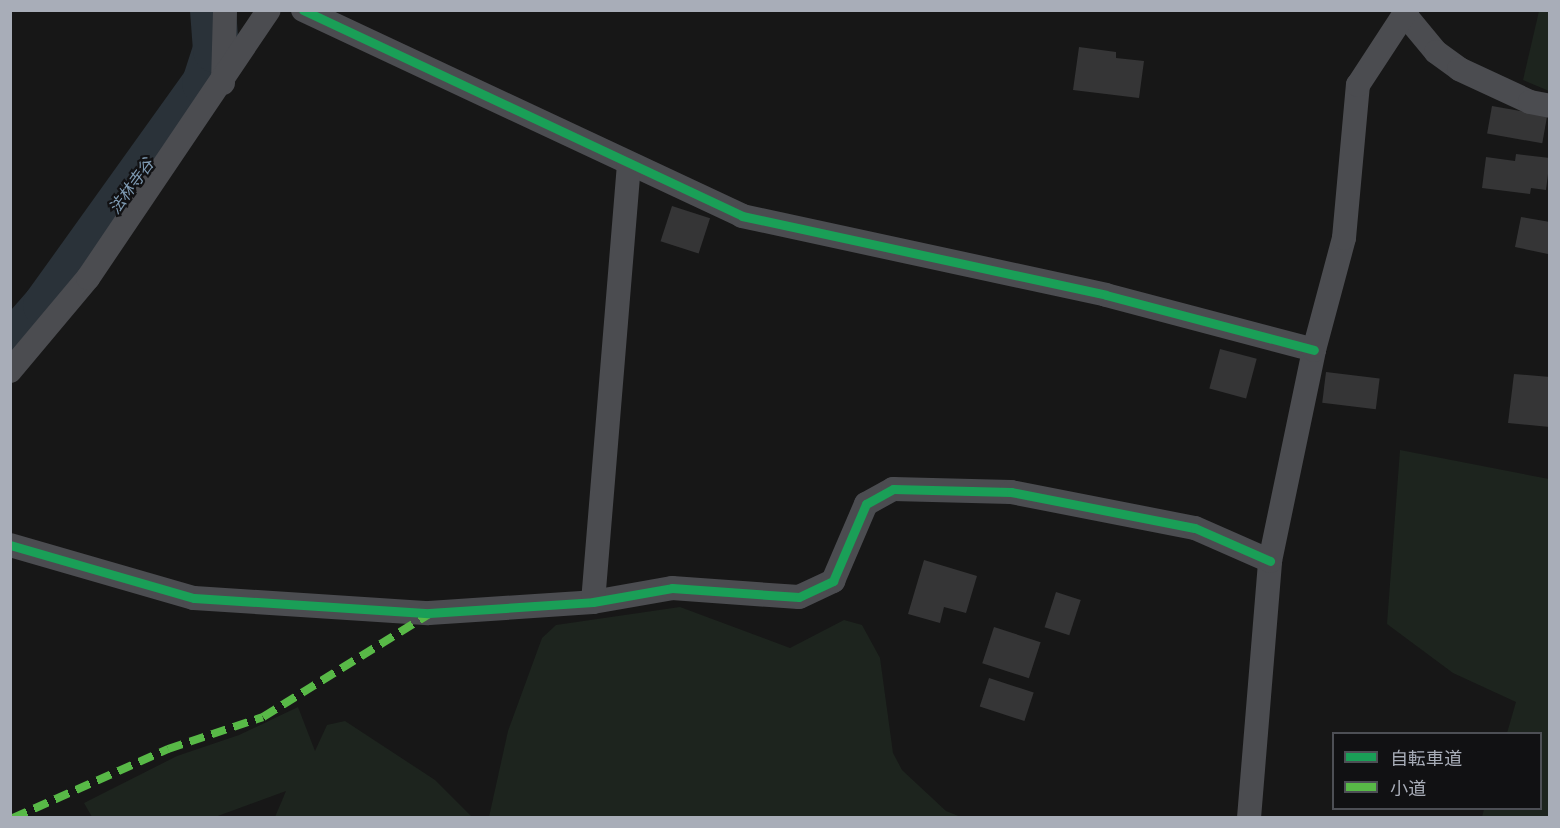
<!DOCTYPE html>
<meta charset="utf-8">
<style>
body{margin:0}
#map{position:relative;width:1560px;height:828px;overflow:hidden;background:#171717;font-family:"Noto Sans","Noto Sans JP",sans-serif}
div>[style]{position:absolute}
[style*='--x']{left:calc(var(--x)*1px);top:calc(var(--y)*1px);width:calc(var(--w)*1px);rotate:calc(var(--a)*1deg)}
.green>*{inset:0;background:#1d241e}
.river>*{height:46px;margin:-23px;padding:0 23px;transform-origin:23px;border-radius:23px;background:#2a3239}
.building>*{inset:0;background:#353536;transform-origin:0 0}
.street>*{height:24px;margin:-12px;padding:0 12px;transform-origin:12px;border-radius:12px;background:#4b4c50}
.quiet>*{height:8px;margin-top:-4px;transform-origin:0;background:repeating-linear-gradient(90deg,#58b947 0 15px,transparent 0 23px)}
.cycleway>*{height:9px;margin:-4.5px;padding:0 4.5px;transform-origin:4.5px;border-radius:4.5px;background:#1a9f57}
span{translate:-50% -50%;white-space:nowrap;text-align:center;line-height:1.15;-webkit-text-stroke:4.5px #111113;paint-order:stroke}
.water-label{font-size:16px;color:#7f9bb3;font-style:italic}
.frame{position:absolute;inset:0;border:12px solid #a8adb8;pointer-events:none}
.legend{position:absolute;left:1332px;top:732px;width:210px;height:78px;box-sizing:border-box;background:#111113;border:2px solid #4d4f55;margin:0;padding:8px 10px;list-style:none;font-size:18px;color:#a8adb8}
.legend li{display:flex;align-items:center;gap:12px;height:30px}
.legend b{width:30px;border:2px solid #4d4f55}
</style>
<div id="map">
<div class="green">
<i style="clip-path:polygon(1539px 11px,1549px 11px,1549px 91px,1523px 80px)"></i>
<i style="clip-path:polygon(1400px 450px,1549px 479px,1549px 817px,1482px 817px,1484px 809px,1540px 808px,1540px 734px,1507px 733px,1516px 702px,1453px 673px,1387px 624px)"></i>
<i style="clip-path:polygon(680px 607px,790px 648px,844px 620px,862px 625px,880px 658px,893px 753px,902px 770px,946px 811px,961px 817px,489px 817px,508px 731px,542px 638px,556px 625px)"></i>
<i style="clip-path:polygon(298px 707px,315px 751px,327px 725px,345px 721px,435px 780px,472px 817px,275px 817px,286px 791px,215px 817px,92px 817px,84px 803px,177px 756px,239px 735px)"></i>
</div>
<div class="river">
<i style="--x:10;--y:346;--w:55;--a:-48.7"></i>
<i style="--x:46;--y:305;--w:273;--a:-54.4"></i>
<i style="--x:205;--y:83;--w:35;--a:-72"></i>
<i style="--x:216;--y:50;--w:40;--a:-94.3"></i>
</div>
<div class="building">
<i style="clip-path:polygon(1079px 47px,1116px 52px,1116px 58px,1144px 61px,1139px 98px,1073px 90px)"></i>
<i style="left:1492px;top:106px;width:56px;height:28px;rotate:10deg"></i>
<i style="clip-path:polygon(1516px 154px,1550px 158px,1546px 190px,1531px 188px,1530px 194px,1482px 188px,1486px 157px,1515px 161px)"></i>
<i style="left:672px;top:206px;width:40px;height:37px;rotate:18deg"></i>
<i style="clip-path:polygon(1521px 217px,1550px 222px,1548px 254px,1515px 247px)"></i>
<i style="left:1220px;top:349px;width:38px;height:41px;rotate:15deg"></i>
<i style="left:1326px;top:372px;width:54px;height:31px;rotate:7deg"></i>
<i style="clip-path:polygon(1514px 374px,1550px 377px,1550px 427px,1508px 423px)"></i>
<i style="clip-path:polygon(924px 560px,977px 576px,966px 613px,944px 607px,940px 623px,908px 614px)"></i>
<i style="left:1056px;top:592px;width:26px;height:37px;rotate:18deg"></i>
<i style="left:994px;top:627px;width:49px;height:38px;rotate:18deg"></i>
<i style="left:989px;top:678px;width:47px;height:30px;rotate:18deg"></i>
</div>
<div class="street">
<i style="--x:303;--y:10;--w:485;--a:25.1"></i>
<i style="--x:742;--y:216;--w:372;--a:12.2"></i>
<i style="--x:1106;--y:295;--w:215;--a:14.8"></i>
<i style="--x:1407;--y:17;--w:45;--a:50.4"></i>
<i style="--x:1436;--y:52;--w:29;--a:36"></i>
<i style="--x:1459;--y:69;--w:78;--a:24.9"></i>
<i style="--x:1530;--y:102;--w:20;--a:11"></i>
<i style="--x:223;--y:83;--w:73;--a:-88.4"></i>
<i style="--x:10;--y:371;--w:121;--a:-50"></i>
<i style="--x:88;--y:278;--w:323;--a:-56"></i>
<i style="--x:10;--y:545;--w:191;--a:16.1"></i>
<i style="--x:194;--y:598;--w:235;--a:3.7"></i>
<i style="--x:429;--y:613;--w:164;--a:-3.8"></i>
<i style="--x:593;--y:602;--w:80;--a:-10"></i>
<i style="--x:672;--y:588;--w:127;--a:4.1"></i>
<i style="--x:799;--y:597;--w:38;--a:-25"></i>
<i style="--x:833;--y:581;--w:84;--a:-66.8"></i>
<i style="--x:866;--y:504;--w:31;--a:-29"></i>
<i style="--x:893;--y:489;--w:118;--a:1.5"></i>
<i style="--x:1011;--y:492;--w:187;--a:11.1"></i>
<i style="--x:1195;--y:528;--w:82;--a:23.7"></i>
<i style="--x:593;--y:602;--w:440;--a:-85.3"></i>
<i style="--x:1249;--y:818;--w:258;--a:-85.3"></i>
<i style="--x:1270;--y:561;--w:216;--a:-78.2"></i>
<i style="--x:1314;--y:350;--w:116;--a:-75"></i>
<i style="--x:1344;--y:238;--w:154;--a:-84.8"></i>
<i style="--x:1358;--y:85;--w:90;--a:-56.8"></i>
</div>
<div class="quiet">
<i style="--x:13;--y:818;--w:170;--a:-24"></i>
<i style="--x:168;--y:749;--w:100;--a:-18.6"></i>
<i style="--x:263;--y:717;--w:195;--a:-31.8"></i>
</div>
<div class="cycleway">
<i style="--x:303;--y:10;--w:485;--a:25.1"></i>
<i style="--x:742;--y:216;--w:372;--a:12.2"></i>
<i style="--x:1106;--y:295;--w:215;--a:14.8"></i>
<i style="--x:10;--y:545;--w:191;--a:16.1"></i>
<i style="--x:194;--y:598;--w:235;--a:3.7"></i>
<i style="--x:429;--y:613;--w:164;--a:-3.8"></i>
<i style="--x:593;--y:602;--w:80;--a:-10"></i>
<i style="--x:672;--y:588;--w:127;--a:4.1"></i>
<i style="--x:799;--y:597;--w:38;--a:-25"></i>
<i style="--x:833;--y:581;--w:84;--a:-66.8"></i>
<i style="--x:866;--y:504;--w:31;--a:-29"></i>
<i style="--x:893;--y:489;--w:118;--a:1.5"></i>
<i style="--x:1011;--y:492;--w:187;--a:11.1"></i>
<i style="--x:1195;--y:528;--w:82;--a:23.7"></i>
</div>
<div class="water-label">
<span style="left:131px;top:186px;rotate:-54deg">法林寺谷</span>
</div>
<div class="frame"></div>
<ul class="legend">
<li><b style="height:8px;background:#1a9f57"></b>自転車道</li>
<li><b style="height:8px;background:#58b947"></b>小道</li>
</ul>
</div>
